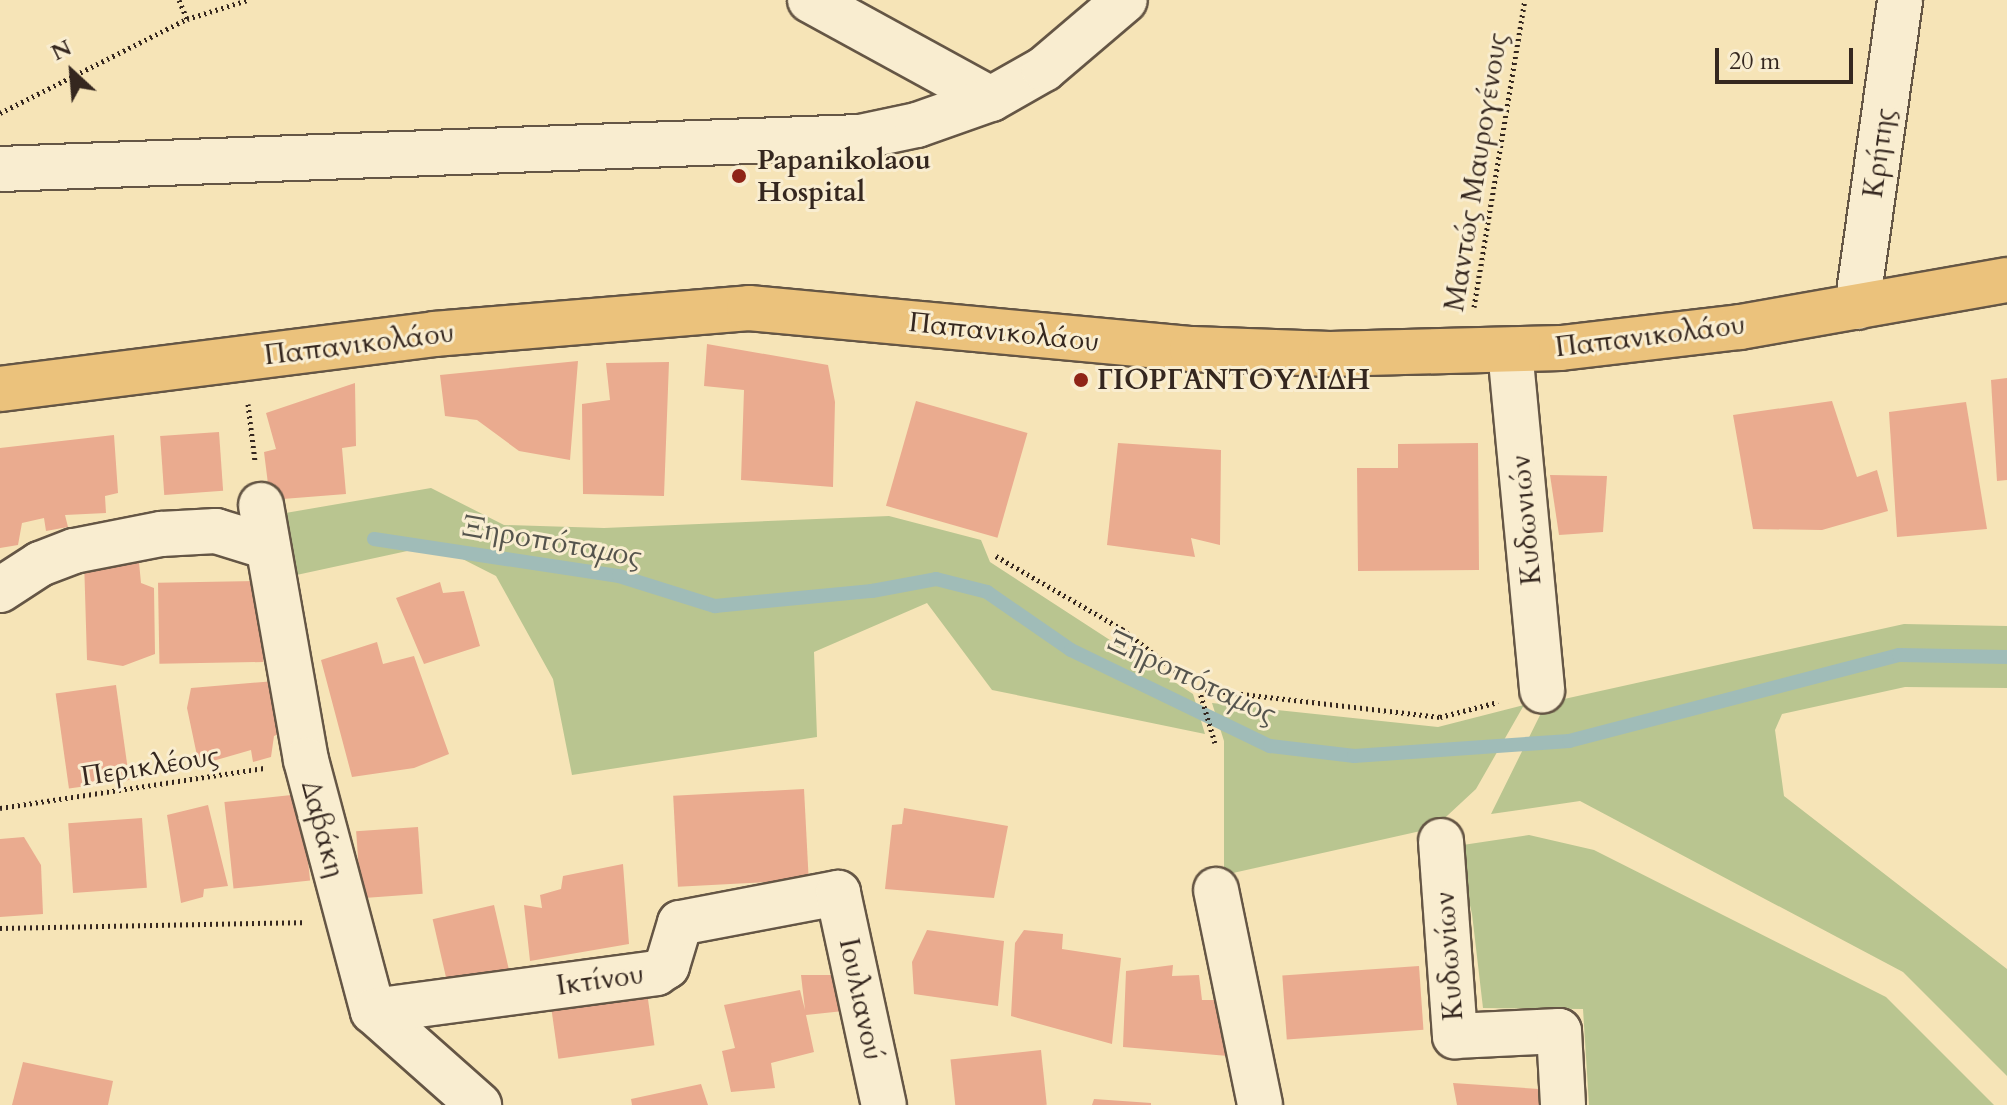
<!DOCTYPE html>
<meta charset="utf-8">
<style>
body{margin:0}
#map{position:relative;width:2007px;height:1105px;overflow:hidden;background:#f6e4b7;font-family:Cardo,serif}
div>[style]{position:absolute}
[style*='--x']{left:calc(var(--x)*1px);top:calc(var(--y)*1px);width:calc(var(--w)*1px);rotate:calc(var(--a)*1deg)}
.green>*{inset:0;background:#b9c590}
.stream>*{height:14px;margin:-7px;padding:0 7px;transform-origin:7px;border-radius:7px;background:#a0bcb8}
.building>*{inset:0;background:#eaab8f;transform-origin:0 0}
.path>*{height:5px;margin-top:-2.5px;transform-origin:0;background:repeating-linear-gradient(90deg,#35271f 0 2px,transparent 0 6px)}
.roads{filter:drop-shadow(2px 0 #655645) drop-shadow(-2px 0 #655645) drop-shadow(0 2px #655645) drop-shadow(0 -2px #655645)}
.minor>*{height:44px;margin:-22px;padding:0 22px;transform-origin:22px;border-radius:22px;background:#f9edd0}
.major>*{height:44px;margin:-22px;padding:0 22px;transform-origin:22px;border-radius:22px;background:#ebc27c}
.dots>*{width:22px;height:22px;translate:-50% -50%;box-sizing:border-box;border:4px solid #f9edd0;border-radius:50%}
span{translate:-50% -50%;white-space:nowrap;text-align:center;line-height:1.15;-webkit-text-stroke:6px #f9edd0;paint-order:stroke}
.street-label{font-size:28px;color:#35271f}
.poi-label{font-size:28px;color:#35271f;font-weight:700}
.left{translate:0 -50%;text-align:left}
.water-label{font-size:30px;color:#55544d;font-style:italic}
.north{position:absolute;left:32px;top:32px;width:80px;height:80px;-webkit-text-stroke:6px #f9edd0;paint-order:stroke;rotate:334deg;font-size:22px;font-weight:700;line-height:32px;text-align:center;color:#35271f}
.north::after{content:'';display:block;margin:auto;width:28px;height:36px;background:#35271f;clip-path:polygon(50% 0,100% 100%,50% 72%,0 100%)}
.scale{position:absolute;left:1715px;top:48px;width:138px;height:36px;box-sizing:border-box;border:4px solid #35271f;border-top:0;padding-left:10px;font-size:24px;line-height:28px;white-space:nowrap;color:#35271f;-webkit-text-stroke:6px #f9edd0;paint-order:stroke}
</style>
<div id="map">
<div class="green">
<i style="clip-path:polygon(431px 488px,504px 525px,604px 528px,889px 516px,981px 540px,990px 562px,1193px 694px,1205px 734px,992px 690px,927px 603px,814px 652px,817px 737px,572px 775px,553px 679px,496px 576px,435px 545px,278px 579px,268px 516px)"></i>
<i style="clip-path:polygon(1904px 624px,2007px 626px,2007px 688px,1905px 687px,1782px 714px,1775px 730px,1784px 796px,2007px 969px,2007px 1076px,1903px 972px,1580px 801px,1491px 814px,1546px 703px)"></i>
<i style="clip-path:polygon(1212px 703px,1438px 727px,1524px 705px,1476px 789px,1434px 828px,1224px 875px,1224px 741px)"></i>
<i style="clip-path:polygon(1529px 835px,1594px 850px,1886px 997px,1994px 1105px,1589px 1105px,1583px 1009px,1483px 1008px,1472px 914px,1456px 846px)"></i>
</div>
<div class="stream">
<i style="--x:374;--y:539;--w:248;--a:8.6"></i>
<i style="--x:619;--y:576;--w:101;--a:17.4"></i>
<i style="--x:715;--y:606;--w:158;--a:-5.5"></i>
<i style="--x:872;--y:591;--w:65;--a:-10.6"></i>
<i style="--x:936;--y:579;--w:53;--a:14.3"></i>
<i style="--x:987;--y:592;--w:102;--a:34.6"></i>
<i style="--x:1071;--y:650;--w:221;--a:25.8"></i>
<i style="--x:1270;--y:746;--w:85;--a:6.8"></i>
<i style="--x:1354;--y:756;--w:216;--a:-4"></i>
<i style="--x:1569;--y:741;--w:341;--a:-14.6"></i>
<i style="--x:1899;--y:655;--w:108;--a:1.1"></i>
</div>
<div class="building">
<i style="clip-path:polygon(707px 344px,828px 365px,835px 402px,833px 487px,741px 480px,744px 390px,704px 386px)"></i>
<i style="clip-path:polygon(578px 361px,570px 460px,519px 451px,477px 420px,445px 416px,440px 375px)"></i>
<i style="clip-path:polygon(669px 362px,664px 496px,583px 494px,582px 404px,610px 400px,606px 363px)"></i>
<i style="clip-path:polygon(2007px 378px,2007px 480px,1997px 481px,1991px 380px)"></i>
<i style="clip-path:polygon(355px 383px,356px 446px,342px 448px,346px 494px,270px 500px,264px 452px,276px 449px,266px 413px)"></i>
<i style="left:916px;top:401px;width:116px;height:109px;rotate:16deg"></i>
<i style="clip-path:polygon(1832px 401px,1857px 477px,1877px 470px,1888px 511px,1822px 530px,1753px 529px,1733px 415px)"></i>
<i style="clip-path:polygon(1966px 402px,1987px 529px,1897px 537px,1889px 412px)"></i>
<i style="left:219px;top:432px;width:59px;height:59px;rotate:86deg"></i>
<i style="clip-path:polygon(114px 435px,118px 493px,105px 496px,106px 513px,65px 515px,68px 527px,46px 531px,44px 518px,22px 523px,18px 545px,0 548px,0 448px)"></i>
<i style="clip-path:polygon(1118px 443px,1221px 450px,1220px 545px,1191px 538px,1195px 557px,1107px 545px)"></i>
<i style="clip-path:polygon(1478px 443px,1479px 570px,1358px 571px,1357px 468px,1398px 468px,1398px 444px)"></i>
<i style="clip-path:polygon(1550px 475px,1607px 476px,1603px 532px,1559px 535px)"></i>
<i style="clip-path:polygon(138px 552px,141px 583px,154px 588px,155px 654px,123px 666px,87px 660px,84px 559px)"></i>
<i style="left:262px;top:581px;width:81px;height:104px;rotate:89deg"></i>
<i style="clip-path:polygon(440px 582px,443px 593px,464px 591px,480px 646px,424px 664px,396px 598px)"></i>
<i style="clip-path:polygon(377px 642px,383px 664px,414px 656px,449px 754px,414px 768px,352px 777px,321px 660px)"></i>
<i style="clip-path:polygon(275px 681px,281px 733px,274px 736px,271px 757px,253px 762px,251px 750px,199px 765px,187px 708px,191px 688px)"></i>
<i style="left:116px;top:685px;width:96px;height:61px;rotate:82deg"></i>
<i style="left:804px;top:789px;width:91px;height:131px;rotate:87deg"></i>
<i style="left:301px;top:794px;width:87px;height:77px;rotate:84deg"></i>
<i style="clip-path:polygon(208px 805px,228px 886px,204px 889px,203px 897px,181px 903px,167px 815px)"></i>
<i style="clip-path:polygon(904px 808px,1008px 826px,994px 898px,885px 889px,892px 825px,902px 824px)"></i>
<i style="left:142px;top:818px;width:70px;height:74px;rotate:86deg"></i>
<i style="left:418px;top:827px;width:67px;height:62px;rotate:86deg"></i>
<i style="clip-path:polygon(24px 837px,41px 865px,43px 914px,0 917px,0 839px)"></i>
<i style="clip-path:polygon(623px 864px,629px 944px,530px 961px,524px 905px,542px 908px,540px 895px,561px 889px,563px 876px)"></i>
<i style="left:494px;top:905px;width:68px;height:63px;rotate:77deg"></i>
<i style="clip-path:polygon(927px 930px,1004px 941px,998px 1006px,914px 994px,912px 962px)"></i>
<i style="clip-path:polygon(1024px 930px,1063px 934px,1062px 949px,1121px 958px,1112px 1044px,1011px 1016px,1015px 943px)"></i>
<i style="clip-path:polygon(1173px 965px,1172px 976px,1199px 975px,1202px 1000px,1225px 1000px,1228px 1056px,1123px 1047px,1126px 971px)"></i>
<i style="left:1419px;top:966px;width:64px;height:137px;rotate:86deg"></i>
<i style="clip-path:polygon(801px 975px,847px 975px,853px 1010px,806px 1015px,814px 1052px,771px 1063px,775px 1088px,731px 1092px,722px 1051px,735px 1048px,724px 1005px,800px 990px,805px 1010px)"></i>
<i style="left:645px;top:978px;width:68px;height:97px;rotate:82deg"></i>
<i style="left:1041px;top:1050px;width:55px;height:91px;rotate:84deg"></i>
<i style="clip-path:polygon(23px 1062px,113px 1081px,108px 1105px,12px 1105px)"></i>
<i style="clip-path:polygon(1453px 1083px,1539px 1089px,1541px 1105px,1457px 1105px)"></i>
<i style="clip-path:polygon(701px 1084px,708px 1105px,632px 1105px,631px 1099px)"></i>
<i style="clip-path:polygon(1094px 1099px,1151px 1103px,1151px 1105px,1092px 1105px)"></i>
</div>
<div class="path">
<i style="--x:179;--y:0;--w:21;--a:67"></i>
<i style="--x:0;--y:113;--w:209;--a:-26.7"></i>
<i style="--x:187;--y:19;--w:64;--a:-17.3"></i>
<i style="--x:1474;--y:307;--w:311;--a:-80.6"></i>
<i style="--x:248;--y:404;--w:57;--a:83"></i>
<i style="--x:996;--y:556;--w:146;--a:30.1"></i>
<i style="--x:1122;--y:629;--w:98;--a:37.9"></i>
<i style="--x:1199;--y:689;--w:243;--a:6.6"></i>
<i style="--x:1440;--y:717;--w:60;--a:-14.5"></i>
<i style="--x:1199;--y:689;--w:56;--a:73.5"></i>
<i style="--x:0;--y:808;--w:267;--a:-8.6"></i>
<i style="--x:0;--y:928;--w:303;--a:-1.1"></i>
</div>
<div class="roads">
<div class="minor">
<i style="--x:810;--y:0;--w:206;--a:28.7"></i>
<i style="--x:0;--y:169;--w:861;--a:-2.13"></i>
<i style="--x:860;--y:137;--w:58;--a:-11.9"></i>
<i style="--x:917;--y:125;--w:78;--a:-19.4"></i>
<i style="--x:991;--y:99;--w:61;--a:-29.5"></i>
<i style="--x:1044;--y:69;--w:106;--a:-40.4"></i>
<i style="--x:1857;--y:307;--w:310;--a:-82"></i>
<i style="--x:1510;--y:350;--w:342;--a:84.6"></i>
<i style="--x:261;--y:505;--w:259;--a:80"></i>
<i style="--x:306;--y:760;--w:260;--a:75.1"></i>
<i style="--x:373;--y:1011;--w:142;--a:41.6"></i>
<i style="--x:0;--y:590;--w:48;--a:-33"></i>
<i style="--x:40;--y:564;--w:36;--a:-21"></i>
<i style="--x:74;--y:551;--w:89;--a:-11.1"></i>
<i style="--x:161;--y:534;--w:55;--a:-3.1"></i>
<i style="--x:216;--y:531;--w:54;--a:17.1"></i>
<i style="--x:1441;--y:841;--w:196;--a:85.9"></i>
<i style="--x:1455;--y:1036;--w:104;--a:-2.8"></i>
<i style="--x:1559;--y:1031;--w:74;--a:86.9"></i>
<i style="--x:1216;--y:890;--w:219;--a:78.4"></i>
<i style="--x:373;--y:1011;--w:286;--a:-7.6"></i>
<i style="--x:656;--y:973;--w:13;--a:-32"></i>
<i style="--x:667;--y:966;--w:45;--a:-73.2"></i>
<i style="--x:680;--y:923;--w:161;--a:-10.8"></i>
<i style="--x:838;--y:893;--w:217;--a:77.8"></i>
</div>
<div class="major">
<i style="--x:0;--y:389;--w:437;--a:-7.2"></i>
<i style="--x:434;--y:334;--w:316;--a:-4.7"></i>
<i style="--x:749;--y:308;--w:445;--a:5.3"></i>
<i style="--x:1192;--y:349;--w:138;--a:2.1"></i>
<i style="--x:1330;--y:354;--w:231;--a:-1.5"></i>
<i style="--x:1561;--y:348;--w:180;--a:-6.7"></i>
<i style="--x:1740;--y:327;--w:271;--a:-10"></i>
</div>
</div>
<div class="dots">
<i style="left:739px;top:176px;background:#8f2418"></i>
<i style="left:1081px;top:380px;background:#8f2418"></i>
</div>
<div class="street-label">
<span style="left:1879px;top:153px;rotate:-82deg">Κρήτης</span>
<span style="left:1476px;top:172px;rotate:-81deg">Μαντώς Μαυρογένους</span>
<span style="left:1004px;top:332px;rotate:6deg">Παπανικολάου</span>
<span style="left:1650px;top:336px;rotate:-7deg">Παπανικολάου</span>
<span style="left:359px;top:344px;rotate:-7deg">Παπανικολάου</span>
<span style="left:1526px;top:520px;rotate:-95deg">Κυδωνιών</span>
<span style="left:150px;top:766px;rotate:-9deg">Περικλέους</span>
<span style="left:323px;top:829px;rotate:75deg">Δαβάκη</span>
<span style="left:1449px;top:956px;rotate:-94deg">Κυδωνίων</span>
<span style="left:600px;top:980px;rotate:-8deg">Ικτίνου</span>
<span style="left:861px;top:999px;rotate:78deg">Ιουλιανού</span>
</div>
<div class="poi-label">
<span class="left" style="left:757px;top:176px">Papanikolaou<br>Hospital</span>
<span class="left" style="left:1097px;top:380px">ΓΙΟΡΓΑΝΤΟΥΛΙΔΗ</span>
</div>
<div class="water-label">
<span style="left:552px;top:542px;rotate:10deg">Ξηροπόταμος</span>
<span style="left:1192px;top:678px;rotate:25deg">Ξηροπόταμος</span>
</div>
<div class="north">N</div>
<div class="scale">20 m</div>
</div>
